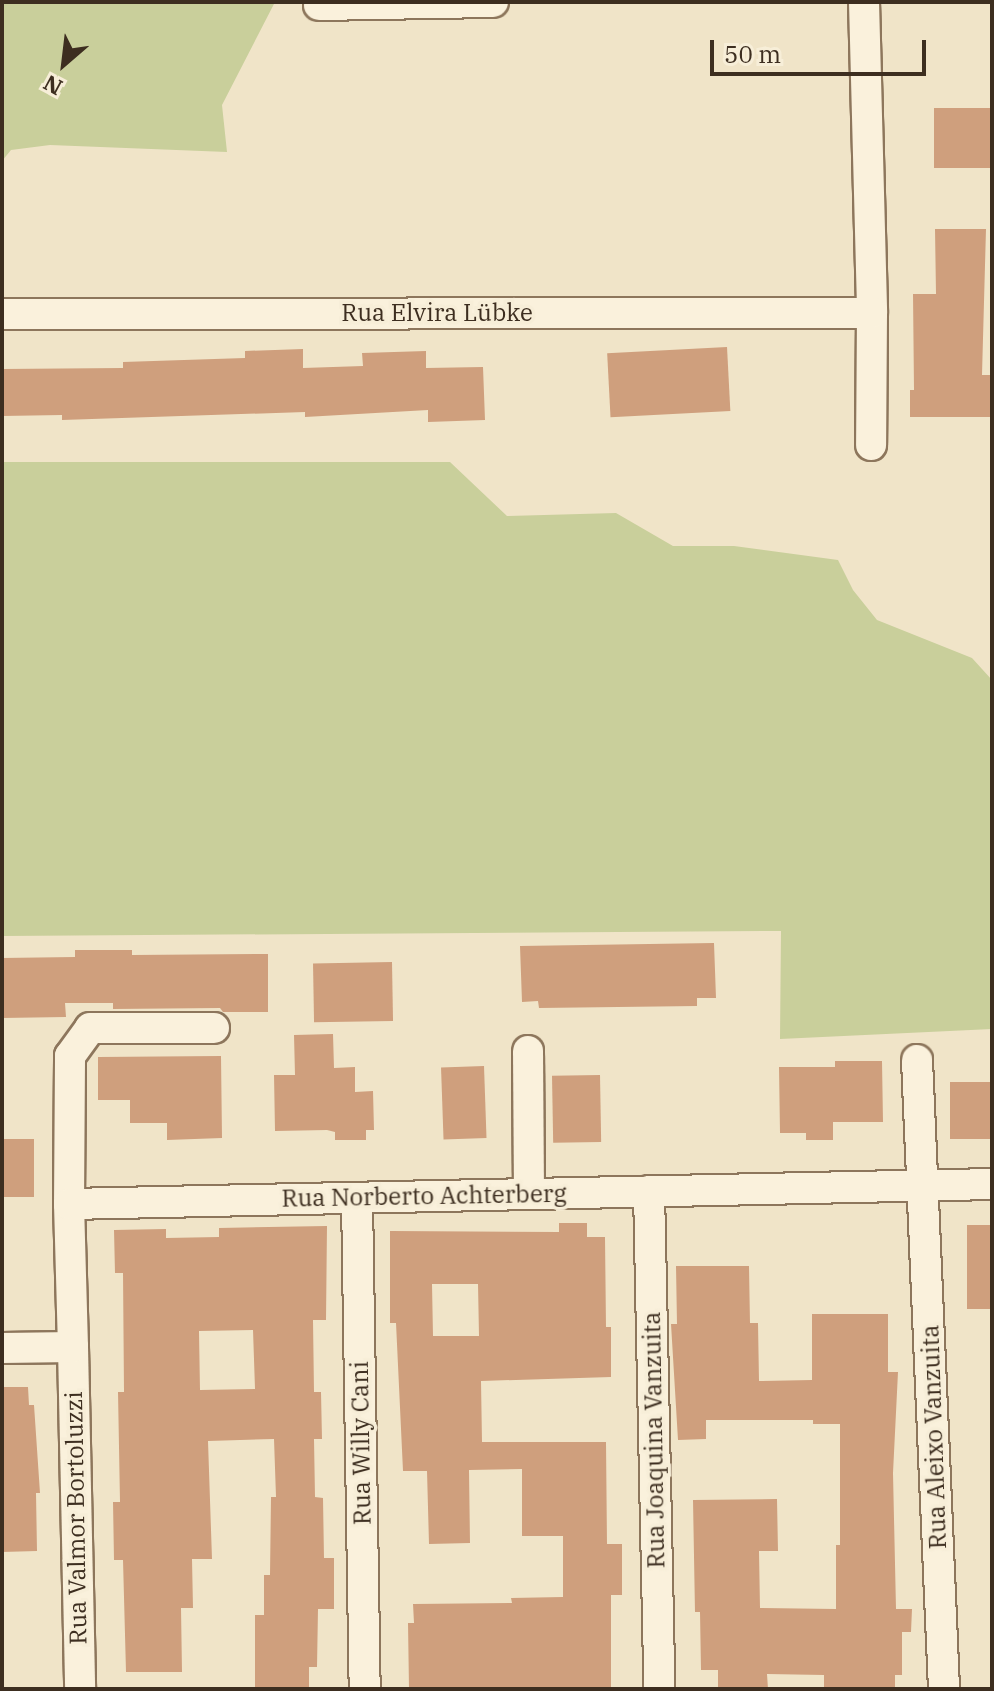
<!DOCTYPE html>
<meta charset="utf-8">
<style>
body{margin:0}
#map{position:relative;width:994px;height:1691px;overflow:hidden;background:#f0e4c8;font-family:"IBM Plex Serif",serif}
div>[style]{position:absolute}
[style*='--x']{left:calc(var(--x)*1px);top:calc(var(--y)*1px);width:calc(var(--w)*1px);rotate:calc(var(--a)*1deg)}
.green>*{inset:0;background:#c9cf9b}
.building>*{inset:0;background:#cf9f7d;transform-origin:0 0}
.roads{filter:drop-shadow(2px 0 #8d765c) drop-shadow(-2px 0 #8d765c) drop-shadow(0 2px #8d765c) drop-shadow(0 -2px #8d765c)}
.minor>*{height:30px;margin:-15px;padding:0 15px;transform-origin:15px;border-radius:15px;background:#faf1dc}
span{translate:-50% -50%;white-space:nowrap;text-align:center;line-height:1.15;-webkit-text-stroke:7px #f7eed8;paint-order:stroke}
.street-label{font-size:24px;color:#3d2e20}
.frame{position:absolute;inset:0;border:4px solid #3d2e20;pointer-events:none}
.north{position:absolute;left:24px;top:24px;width:80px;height:80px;-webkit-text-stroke:6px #f7eed8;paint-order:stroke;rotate:208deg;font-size:22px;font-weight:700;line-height:32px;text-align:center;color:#3d2e20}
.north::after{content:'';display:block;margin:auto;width:28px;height:36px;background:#3d2e20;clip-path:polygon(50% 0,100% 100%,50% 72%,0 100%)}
.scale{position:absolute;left:710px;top:40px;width:216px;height:36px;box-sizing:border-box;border:4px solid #3d2e20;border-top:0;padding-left:10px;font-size:24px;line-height:28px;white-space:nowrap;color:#3d2e20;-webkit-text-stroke:6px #f7eed8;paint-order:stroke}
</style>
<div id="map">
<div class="green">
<i style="clip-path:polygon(2px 2px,275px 2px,222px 105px,227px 152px,50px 145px,11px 150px,2px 161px)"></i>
<i style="clip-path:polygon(2px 462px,450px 462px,507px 516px,616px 513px,673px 546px,734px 546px,838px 560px,853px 590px,877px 620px,972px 658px,992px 680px,992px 1029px,780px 1039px,781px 931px,2px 936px)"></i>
</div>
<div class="building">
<i style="left:934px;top:108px;width:58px;height:60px"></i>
<i style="clip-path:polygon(935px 229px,986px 229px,982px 375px,992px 375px,992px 417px,910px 417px,910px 390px,914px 390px,913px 294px,936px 294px)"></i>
<i style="left:727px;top:347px;width:64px;height:120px;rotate:87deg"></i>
<i style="clip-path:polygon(303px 349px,303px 368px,363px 366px,362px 353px,426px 351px,426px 368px,483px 367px,485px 420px,428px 422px,428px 410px,305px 417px,305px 412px,62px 420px,62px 415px,2px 416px,2px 369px,123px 368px,123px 362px,245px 358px,245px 351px)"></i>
<i style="clip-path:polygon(714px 943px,716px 998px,697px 998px,697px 1006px,539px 1008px,538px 1001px,522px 1002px,520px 946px)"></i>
<i style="clip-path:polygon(75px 950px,132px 950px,132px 955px,268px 954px,268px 1012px,223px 1012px,220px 1008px,113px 1009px,113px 1003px,65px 1003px,66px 1017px,2px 1018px,2px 958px,75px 957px)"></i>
<i style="left:392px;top:962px;width:59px;height:79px;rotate:89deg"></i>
<i style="clip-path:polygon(333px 1034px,334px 1068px,355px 1067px,355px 1092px,373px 1091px,374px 1130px,366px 1130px,366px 1140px,335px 1140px,335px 1132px,327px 1130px,275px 1131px,274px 1075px,295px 1075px,294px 1035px)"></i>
<i style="clip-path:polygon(221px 1056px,222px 1138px,167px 1140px,167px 1123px,130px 1123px,130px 1100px,98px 1100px,98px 1057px)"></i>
<i style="clip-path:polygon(835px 1061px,882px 1061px,883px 1122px,833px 1122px,833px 1140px,806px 1140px,806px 1133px,780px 1133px,779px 1067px,835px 1067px)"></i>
<i style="left:484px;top:1066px;width:72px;height:43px;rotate:88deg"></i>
<i style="left:600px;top:1075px;width:67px;height:48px;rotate:89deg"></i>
<i style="left:992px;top:1082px;width:57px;height:42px;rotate:90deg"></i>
<i style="left:2px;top:1139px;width:32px;height:58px"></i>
<i style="clip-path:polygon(evenodd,559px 1223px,587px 1223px,587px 1237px,605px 1237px,606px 1327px,611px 1327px,611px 1377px,481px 1381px,482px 1442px,606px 1442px,607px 1544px,622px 1544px,622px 1595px,611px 1595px,611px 1689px,409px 1689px,408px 1623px,414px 1623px,413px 1604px,512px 1603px,511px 1598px,563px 1597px,563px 1536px,522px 1536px,522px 1469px,469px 1470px,470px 1543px,429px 1544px,427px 1471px,403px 1471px,396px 1323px,390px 1323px,390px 1231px,559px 1232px,559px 1223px,432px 1284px,478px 1284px,479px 1336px,433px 1336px,432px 1284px)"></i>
<i style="left:992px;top:1225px;width:84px;height:25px;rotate:90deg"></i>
<i style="clip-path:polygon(evenodd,327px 1226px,326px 1320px,313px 1320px,314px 1392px,321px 1392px,322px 1439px,314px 1439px,315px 1497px,323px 1498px,324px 1558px,334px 1558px,334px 1609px,318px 1609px,317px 1667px,309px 1667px,309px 1689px,255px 1689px,255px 1615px,264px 1615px,264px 1575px,270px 1575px,271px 1497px,276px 1497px,274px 1439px,208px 1441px,212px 1559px,192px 1559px,193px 1608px,181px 1608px,182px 1672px,126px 1672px,123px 1560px,114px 1560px,113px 1502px,120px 1502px,118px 1392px,124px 1392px,123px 1273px,115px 1273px,114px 1230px,166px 1229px,166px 1238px,219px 1237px,219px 1228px,327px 1226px,253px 1330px,255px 1389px,200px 1390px,199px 1331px,253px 1330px)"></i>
<i style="clip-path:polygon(676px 1266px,749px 1266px,750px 1323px,758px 1323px,759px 1381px,812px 1380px,812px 1314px,888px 1314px,888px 1372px,898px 1372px,893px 1473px,896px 1609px,912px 1609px,911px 1632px,902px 1632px,902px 1675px,895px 1675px,895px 1689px,824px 1689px,824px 1675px,767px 1674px,768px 1689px,718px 1689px,718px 1670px,701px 1670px,700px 1612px,695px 1612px,693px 1500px,777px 1499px,778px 1551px,759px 1551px,760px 1608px,836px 1609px,836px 1545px,840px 1545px,840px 1424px,813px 1424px,813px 1420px,706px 1420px,706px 1439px,678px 1440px,671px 1324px,677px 1324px)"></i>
<i style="clip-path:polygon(2px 1387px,28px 1387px,29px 1405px,34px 1405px,40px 1493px,36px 1493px,37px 1551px,2px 1552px)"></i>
</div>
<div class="roads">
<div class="minor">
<i style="--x:864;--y:2;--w:311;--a:88.5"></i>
<i style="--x:872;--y:313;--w:132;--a:90.4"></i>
<i style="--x:319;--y:5;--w:174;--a:-1"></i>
<i style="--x:2;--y:314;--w:870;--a:-0.07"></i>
<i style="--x:528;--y:1051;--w:143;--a:89.6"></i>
<i style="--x:917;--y:1060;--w:630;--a:87.54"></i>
<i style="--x:649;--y:1191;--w:498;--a:88.8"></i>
<i style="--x:357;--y:1198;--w:491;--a:89.1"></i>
<i style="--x:69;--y:1204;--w:148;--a:-89.6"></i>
<i style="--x:70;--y:1056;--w:34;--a:-54"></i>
<i style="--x:90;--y:1028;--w:124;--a:0"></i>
<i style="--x:73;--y:1347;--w:342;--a:88.8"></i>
<i style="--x:2;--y:1348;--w:71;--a:-0.8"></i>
<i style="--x:73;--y:1347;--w:143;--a:-91.6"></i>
<i style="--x:69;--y:1204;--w:923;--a:-1.24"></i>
</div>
</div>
<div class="street-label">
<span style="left:437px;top:313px">Rua Elvira Lübke</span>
<span style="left:424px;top:1196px;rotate:-1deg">Rua Norberto Achterberg</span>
<span style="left:934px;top:1437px;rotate:-92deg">Rua Aleixo Vanzuita</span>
<span style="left:654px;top:1440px;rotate:-91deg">Rua Joaquina Vanzuita</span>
<span style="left:361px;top:1443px;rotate:-91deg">Rua Willy Cani</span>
<span style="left:76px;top:1518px;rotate:-91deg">Rua Valmor Bortoluzzi</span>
</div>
<div class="frame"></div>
<div class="north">N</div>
<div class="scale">50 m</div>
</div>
